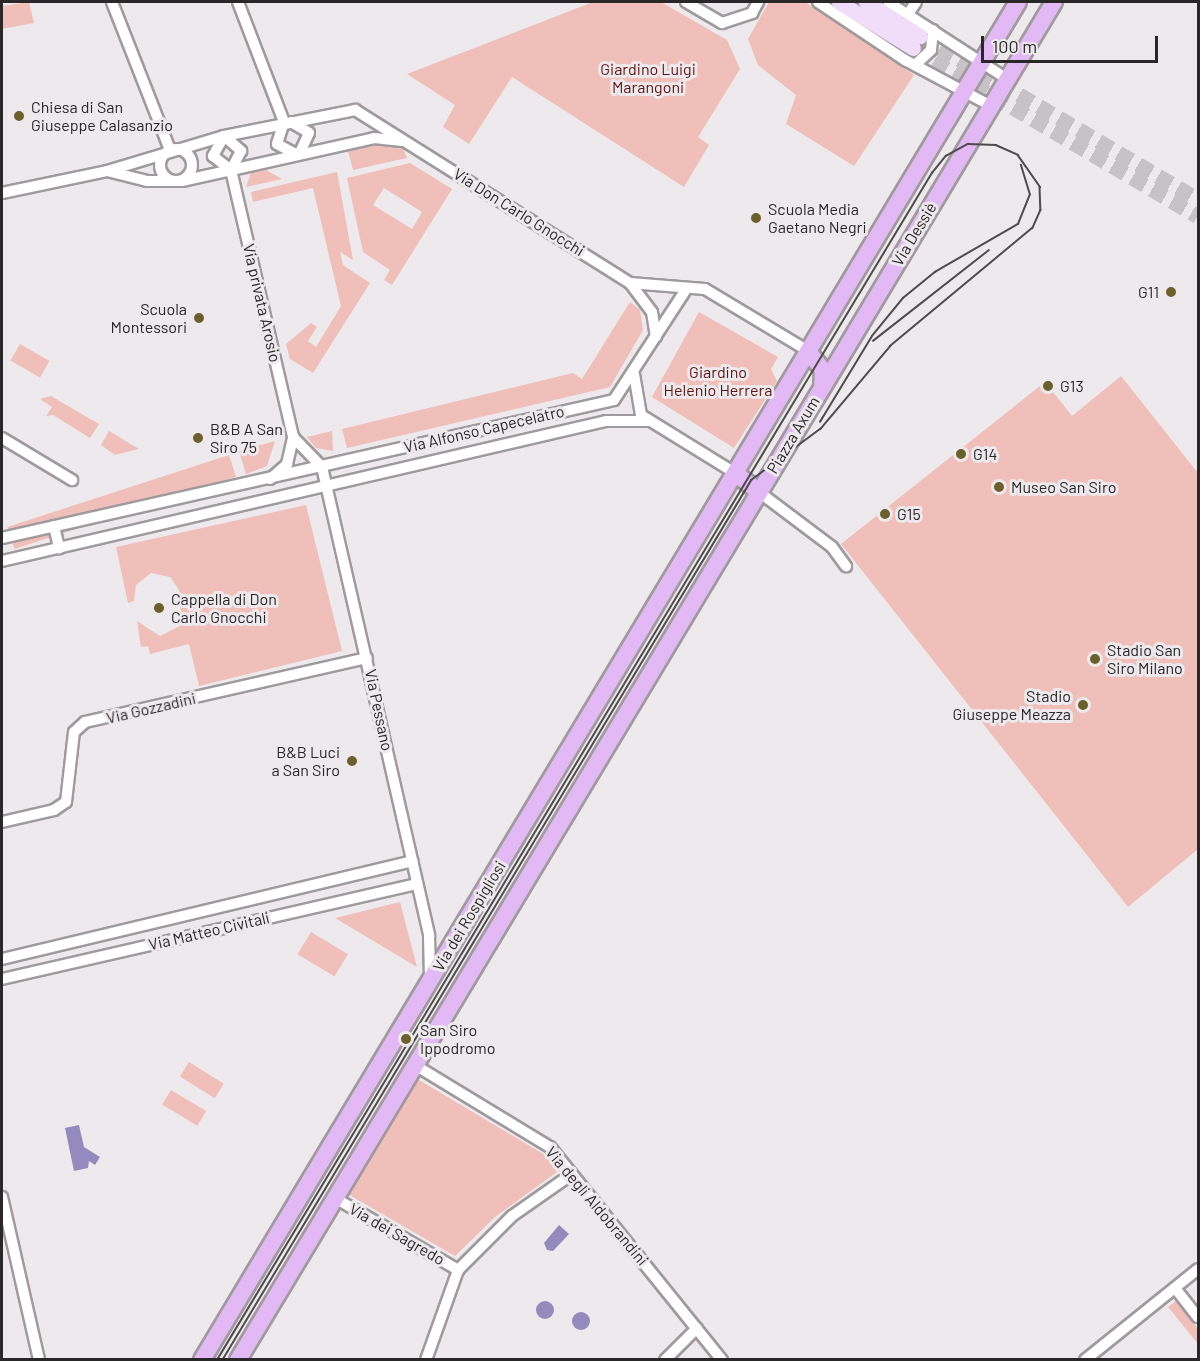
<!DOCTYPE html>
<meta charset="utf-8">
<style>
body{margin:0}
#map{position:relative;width:1200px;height:1361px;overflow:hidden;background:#eee9ec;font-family:Barlow,sans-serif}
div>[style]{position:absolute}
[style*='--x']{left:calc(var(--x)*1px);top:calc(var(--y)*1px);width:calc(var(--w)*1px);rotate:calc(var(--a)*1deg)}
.green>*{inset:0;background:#f0bfba;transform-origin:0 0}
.water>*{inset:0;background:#938bbd}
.round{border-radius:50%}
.secondary-tunnel>*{height:15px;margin-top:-7.5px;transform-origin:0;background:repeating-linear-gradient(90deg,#c7c2c5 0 15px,transparent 0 23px)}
.roads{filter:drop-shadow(2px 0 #9f9a9d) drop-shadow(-2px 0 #9f9a9d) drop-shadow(0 2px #9f9a9d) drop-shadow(0 -2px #9f9a9d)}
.street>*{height:10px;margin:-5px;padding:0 5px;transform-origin:5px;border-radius:5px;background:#fff}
.street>.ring{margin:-5px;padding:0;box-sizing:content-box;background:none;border:10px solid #fff;border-radius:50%}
.secondary>*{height:15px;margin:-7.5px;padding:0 7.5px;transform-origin:7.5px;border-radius:7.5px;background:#f1dcfa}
.primary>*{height:16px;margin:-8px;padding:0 8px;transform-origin:8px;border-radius:8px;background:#e3b9f5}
.tram>*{height:1.5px;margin:-0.75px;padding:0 0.75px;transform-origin:0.75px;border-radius:0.75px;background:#4d4b4c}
.dots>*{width:16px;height:16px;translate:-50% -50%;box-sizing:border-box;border:3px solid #eee9ec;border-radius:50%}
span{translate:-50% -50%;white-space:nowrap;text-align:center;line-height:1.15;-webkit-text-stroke:6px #eee9ec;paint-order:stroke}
.park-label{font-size:16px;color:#5c1515}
.poi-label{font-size:16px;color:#292728}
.left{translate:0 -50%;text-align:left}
.right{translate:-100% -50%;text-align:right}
.street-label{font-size:16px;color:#292728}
.frame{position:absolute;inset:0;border:3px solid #292728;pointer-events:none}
.scale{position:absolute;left:981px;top:36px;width:177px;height:27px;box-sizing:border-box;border:3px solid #292728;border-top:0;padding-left:8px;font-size:18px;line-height:21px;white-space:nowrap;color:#292728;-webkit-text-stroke:4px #eee9ec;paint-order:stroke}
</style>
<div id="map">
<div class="green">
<i style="clip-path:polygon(29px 2px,34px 23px,2px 29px,2px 6px)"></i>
<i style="clip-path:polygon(593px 2px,661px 2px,727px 40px,740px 69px,698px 137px,709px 145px,684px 187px,512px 77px,469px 144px,443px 127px,455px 105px,407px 74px)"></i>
<i style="clip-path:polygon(769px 2px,805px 2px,914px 75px,854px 166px,786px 124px,796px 95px,758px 65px,748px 39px)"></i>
<i style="clip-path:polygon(385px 143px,403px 148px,407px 158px,353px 170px,348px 151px)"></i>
<i style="clip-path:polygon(evenodd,410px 163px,452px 189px,392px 285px,384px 280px,390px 270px,363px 252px,347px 178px,410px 163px,384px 188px,422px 212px,412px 229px,373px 205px,384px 188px)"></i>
<i style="clip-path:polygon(266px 170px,282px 179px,246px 187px,251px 173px)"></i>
<i style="clip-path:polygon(337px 172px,353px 260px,340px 252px,343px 265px,370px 283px,313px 373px,290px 359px,286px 344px,311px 323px,317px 327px,308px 341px,316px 347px,341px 306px,313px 188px,253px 202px,251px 192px)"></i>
<i style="clip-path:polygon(630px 302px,640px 310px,643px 330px,610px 387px,347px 448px,342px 429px,573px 373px,582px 379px)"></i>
<i style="clip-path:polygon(699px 312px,778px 357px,771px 369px,777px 381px,734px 448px,652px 397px)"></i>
<i style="left:20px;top:344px;width:34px;height:19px;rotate:30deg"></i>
<i style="clip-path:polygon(1121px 376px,1198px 473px,1198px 849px,1128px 907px,841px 544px,1045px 382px,1072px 416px)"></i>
<i style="clip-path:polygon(51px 396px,99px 424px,90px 438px,53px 415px,46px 416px,52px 407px,40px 399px)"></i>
<i style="clip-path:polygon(109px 431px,139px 449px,115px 455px,101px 445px)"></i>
<i style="clip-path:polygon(332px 431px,333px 451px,316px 448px,307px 437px)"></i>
<i style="clip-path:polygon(275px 441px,267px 466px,246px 474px,239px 451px)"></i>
<i style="left:229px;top:455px;width:23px;height:233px;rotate:72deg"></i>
<i style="clip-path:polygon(306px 505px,342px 651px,199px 686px,189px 644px,150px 654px,148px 646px,141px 647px,137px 621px,160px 636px,182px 625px,179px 590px,170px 577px,151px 573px,136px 585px,134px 601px,128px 603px,116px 547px)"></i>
<i style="clip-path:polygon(400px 902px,417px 967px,335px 918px)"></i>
<i style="left:311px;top:932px;width:43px;height:26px;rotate:31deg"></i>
<i style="left:189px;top:1062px;width:41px;height:17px;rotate:32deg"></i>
<i style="clip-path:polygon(414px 1077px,545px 1155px,557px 1172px,495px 1217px,455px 1256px,346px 1193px)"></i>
<i style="left:171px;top:1090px;width:41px;height:17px;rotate:31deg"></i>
<i style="clip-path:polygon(1176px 1301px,1198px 1329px,1198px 1344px,1168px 1307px)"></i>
</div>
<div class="water">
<i style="clip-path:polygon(79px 1125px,84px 1147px,100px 1157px,95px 1165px,89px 1161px,88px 1168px,74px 1171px,65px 1128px)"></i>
<i style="clip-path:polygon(559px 1225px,569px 1234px,553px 1251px,547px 1250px,544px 1243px)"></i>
<i class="round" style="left:536px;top:1301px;width:18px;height:18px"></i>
<i class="round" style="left:572px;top:1312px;width:18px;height:18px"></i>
</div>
<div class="secondary-tunnel">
<i style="--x:920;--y:36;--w:322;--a:30.4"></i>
<i style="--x:914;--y:49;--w:329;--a:30.5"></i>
</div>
<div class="roads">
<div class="street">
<i style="--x:112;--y:2;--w:159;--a:68.6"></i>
<i style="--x:238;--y:2;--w:129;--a:69"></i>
<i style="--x:686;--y:2;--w:42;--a:30.3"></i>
<i style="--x:722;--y:23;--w:32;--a:-18"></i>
<i style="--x:752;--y:13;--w:13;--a:-61"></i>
<i style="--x:818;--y:2;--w:105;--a:33.7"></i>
<i style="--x:905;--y:60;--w:98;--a:28.1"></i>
<i style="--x:888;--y:2;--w:142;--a:32.9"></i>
<i style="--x:908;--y:14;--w:14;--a:-56"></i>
<i style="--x:915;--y:65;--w:22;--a:-43"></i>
<i style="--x:931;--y:50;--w:20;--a:-84"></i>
<i style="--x:284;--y:122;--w:23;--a:108"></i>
<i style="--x:277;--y:144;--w:21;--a:28"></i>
<i style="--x:291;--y:122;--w:21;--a:31"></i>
<i style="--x:309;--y:133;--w:23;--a:115"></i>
<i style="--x:224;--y:136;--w:23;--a:119"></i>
<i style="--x:213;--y:156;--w:23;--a:38"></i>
<i style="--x:224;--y:136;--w:23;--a:41"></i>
<i style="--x:241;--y:151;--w:21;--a:118"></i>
<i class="ring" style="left:160px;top:149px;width:22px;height:22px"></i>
<i style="--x:231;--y:170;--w:274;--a:76.9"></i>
<i style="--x:293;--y:437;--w:42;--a:46"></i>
<i style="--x:107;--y:171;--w:41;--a:14"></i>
<i style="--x:147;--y:181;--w:35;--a:0"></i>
<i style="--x:182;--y:181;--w:197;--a:-12.6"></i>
<i style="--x:374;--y:138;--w:28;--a:6"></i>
<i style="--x:2;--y:193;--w:107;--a:-11.8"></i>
<i style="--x:107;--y:171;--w:122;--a:-16.7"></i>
<i style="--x:224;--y:136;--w:134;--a:-11.2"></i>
<i style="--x:355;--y:110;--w:325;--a:32.2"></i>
<i style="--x:630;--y:283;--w:36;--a:53"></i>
<i style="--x:652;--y:312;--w:25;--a:81"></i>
<i style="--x:630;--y:283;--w:75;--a:4.6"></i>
<i style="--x:705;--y:289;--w:120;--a:31"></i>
<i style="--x:634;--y:374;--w:42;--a:80.3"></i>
<i style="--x:641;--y:415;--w:110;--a:31.7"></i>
<i style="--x:2;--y:438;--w:82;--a:31"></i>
<i style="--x:322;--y:467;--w:481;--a:77.1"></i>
<i style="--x:429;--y:936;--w:40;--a:88.6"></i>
<i style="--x:270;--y:479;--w:23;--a:-41"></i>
<i style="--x:287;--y:464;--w:28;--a:-77"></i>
<i style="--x:759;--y:492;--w:91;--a:37"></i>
<i style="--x:832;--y:547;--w:24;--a:54"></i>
<i style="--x:54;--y:526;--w:23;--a:77"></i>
<i style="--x:2;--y:538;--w:627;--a:-12.71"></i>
<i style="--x:614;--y:400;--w:130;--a:-56.9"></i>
<i style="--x:2;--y:561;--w:620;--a:-13.05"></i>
<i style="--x:606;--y:421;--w:42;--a:0"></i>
<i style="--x:2;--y:822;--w:53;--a:-13"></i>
<i style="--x:54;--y:810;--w:14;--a:-34"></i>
<i style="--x:66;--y:802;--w:70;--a:-83.5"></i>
<i style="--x:74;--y:732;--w:15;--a:-42"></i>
<i style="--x:85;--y:722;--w:289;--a:-12.8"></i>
<i style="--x:2;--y:959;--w:422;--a:-13.4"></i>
<i style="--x:2;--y:979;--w:426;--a:-12.9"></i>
<i style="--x:415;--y:1065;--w:158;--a:31.3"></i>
<i style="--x:550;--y:1147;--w:274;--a:51.1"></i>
<i style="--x:2;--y:1197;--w:167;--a:77.2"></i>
<i style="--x:335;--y:1198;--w:143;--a:30.3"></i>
<i style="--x:1175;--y:1288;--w:37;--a:52"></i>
<i style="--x:426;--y:1360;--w:96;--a:-70.4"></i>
<i style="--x:458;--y:1270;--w:76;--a:-45"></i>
<i style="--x:512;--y:1216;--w:73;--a:-35"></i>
<i style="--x:665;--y:1360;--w:45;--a:-45"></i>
<i style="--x:1085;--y:1360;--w:145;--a:-38.8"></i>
</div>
<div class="secondary">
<i style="--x:839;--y:2;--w:87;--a:31.9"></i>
<i style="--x:866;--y:2;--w:64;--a:32.2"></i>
</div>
<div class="primary">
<i style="--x:808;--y:351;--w:24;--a:52"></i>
<i style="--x:823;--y:370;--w:17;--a:93"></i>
<i style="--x:735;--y:473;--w:31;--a:38"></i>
<i style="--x:202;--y:1360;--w:1584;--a:-59"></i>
<i style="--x:238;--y:1360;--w:1584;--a:-59"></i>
</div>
</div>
<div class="tram">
<i style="--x:873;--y:341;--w:147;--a:-38.1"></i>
<i style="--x:820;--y:422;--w:100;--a:-58.8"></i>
<i style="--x:872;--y:336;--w:49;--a:-50.8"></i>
<i style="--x:903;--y:298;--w:41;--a:-39.1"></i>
<i style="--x:935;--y:272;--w:96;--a:-30"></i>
<i style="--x:1018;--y:224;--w:31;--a:-68"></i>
<i style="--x:1030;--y:195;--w:31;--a:-107"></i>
<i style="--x:217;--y:1360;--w:1386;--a:-58.94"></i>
<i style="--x:932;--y:173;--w:22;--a:-51"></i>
<i style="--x:946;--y:156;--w:25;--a:-29"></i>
<i style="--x:968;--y:144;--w:28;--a:2"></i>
<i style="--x:996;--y:145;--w:24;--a:24"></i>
<i style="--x:1018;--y:155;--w:39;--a:55"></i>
<i style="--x:1040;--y:187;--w:23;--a:88"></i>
<i style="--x:1041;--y:210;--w:20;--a:114"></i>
<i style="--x:1033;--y:228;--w:185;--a:140.3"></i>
<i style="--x:891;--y:346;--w:109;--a:130.1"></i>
<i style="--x:821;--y:429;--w:86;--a:143.5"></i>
<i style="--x:752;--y:480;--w:1027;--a:121.01"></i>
</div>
<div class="dots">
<i style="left:19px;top:116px;background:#6c5f2c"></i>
<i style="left:756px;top:218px;background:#6c5f2c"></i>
<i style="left:1171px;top:292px;background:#6c5f2c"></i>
<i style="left:199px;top:318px;background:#6c5f2c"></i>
<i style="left:1048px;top:386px;background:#6c5f2c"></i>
<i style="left:198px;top:438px;background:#6c5f2c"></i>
<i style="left:961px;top:454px;background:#6c5f2c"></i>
<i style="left:999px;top:487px;background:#6c5f2c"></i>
<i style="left:885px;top:514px;background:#6c5f2c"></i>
<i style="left:159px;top:608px;background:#6c5f2c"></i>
<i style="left:1095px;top:659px;background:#6c5f2c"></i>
<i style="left:1083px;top:705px;background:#6c5f2c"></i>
<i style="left:352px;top:761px;background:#6c5f2c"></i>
<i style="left:406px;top:1039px;background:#6c5f2c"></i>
</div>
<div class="park-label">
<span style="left:648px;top:78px">Giardino Luigi<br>Marangoni</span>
<span style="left:718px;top:381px">Giardino<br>Helenio Herrera</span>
</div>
<div class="poi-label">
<span class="left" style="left:31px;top:116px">Chiesa di San<br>Giuseppe Calasanzio</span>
<span class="left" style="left:768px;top:218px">Scuola Media<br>Gaetano Negri</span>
<span class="right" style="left:1159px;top:292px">G11</span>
<span class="right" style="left:187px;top:318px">Scuola<br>Montessori</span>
<span class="left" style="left:1060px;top:386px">G13</span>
<span class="left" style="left:210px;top:438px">B&amp;B A San<br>Siro 75</span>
<span class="left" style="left:973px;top:454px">G14</span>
<span class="left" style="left:1011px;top:487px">Museo San Siro</span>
<span class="left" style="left:897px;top:514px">G15</span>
<span class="left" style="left:171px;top:608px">Cappella di Don<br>Carlo Gnocchi</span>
<span class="left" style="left:1107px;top:659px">Stadio San<br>Siro Milano</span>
<span class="right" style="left:1071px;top:705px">Stadio<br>Giuseppe Meazza</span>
<span class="right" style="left:340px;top:761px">B&amp;B Luci<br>a San Siro</span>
<span class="left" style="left:420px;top:1039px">San Siro<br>Ippodromo</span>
</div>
<div class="street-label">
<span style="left:519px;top:212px;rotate:32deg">Via Don Carlo Gnocchi</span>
<span style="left:914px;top:234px;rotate:-59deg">Via Dessiè</span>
<span style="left:262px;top:303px;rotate:77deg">Via privata Arosio</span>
<span style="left:484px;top:429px;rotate:-13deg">Via Alfonso Capecelatro</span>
<span style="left:793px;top:435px;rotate:-59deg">Piazza Axum</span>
<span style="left:151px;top:708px;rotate:-13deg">Via Gozzadini</span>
<span style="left:379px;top:710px;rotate:78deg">Via Pessano</span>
<span style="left:469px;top:916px;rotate:-59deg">Via dei Rospigliosi</span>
<span style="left:209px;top:931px;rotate:-13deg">Via Matteo Civitali</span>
<span style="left:597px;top:1206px;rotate:50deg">Via degli Aldobrandini</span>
<span style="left:397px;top:1234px;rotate:30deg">Via dei Sagredo</span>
</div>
<div class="frame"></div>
<div class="scale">100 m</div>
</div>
